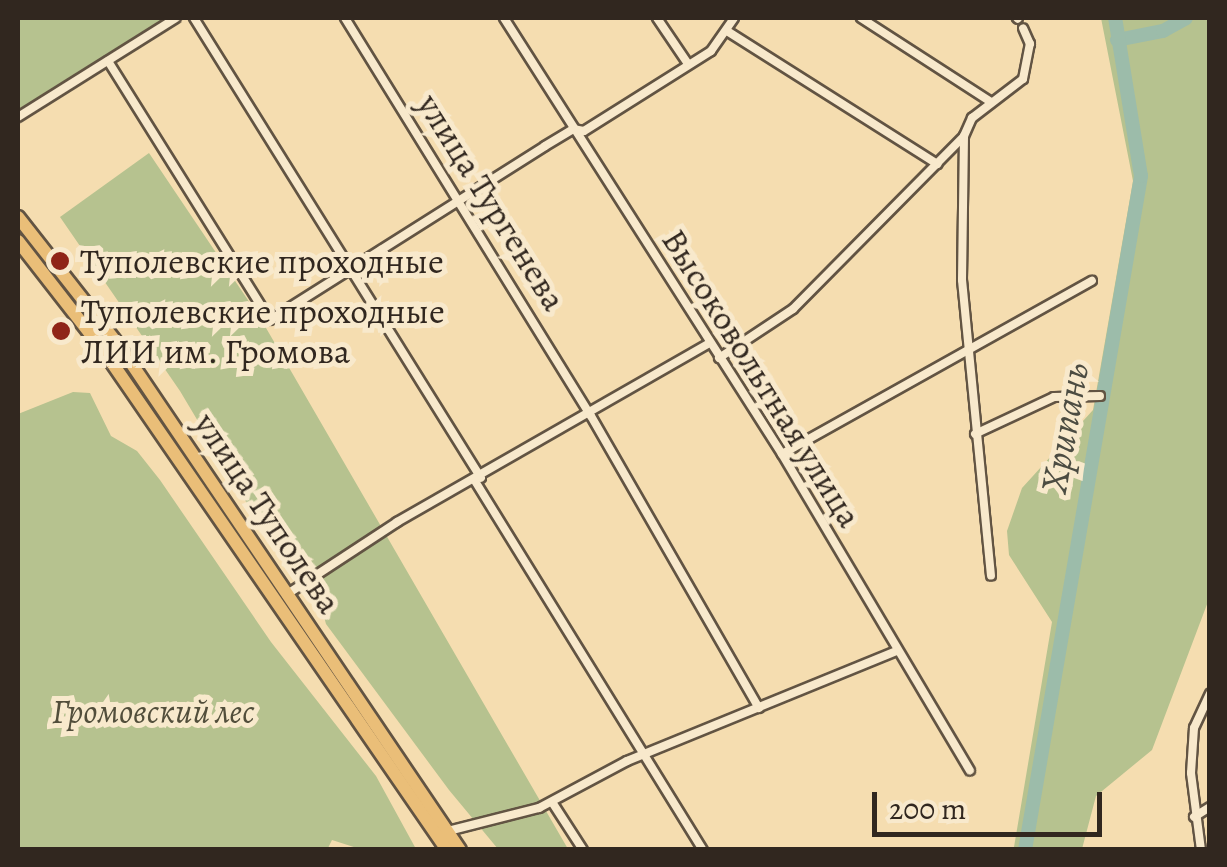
<!DOCTYPE html>
<meta charset="utf-8">
<style>
body{margin:0}
#map{position:relative;width:1227px;height:867px;overflow:hidden;background:#f5ddb0;font-family:Alegreya,serif}
div>[style]{position:absolute}
[style*='--x']{left:calc(var(--x)*1px);top:calc(var(--y)*1px);width:calc(var(--w)*1px);rotate:calc(var(--a)*1deg)}
.green>*{inset:0;background:#b6c28f}
.river>*{height:14px;margin:-7px;padding:0 7px;transform-origin:7px;border-radius:7px;background:#9cbcaa}
.roads{filter:drop-shadow(2px 0 #625443) drop-shadow(-2px 0 #625443) drop-shadow(0 2px #625443) drop-shadow(0 -2px #625443)}
.street>*{height:8px;margin:-4px;padding:0 4px;transform-origin:4px;border-radius:4px;background:#f8e9cc}
.primary>*{height:12px;margin:-6px;padding:0 6px;transform-origin:6px;border-radius:6px;background:#eabe78}
.dots>*{width:28px;height:28px;translate:-50% -50%;box-sizing:border-box;border:5px solid #f8e9cc;border-radius:50%}
span{translate:-50% -50%;white-space:nowrap;text-align:center;line-height:1.15;-webkit-text-stroke:10px #f8e9cc;paint-order:stroke}
.street-label{font-size:35px;color:#31271f}
.poi-label{font-size:35px;color:#31271f}
.left{translate:0 -50%;text-align:left}
.park-label{font-size:35px;color:#524e3b;font-style:italic}
.water-label{font-size:38px;color:#4c4c42;font-style:italic}
.frame{position:absolute;inset:0;border:20px solid #31271f;pointer-events:none}
.scale{position:absolute;left:872px;top:792px;width:230px;height:45px;box-sizing:border-box;border:5px solid #31271f;border-top:0;padding-left:12px;font-size:30px;line-height:35px;white-space:nowrap;color:#31271f;-webkit-text-stroke:8px #f8e9cc;paint-order:stroke}
</style>
<div id="map">
<div class="green">
<i style="clip-path:polygon(18px 18px,166px 18px,18px 112px)"></i>
<i style="clip-path:polygon(1101px 18px,1209px 18px,1209px 599px,1152px 750px,1096px 796px,1082px 849px,986px 850px,1014px 847px,1052px 622px,1009px 555px,1007px 531px,1022px 488px,1093px 410px,1133px 181px)"></i>
<i style="clip-path:polygon(149px 153px,262px 321px,568px 849px,498px 849px,449px 790px,326px 624px,312px 573px,299px 574px,264px 532px,180px 391px,60px 217px)"></i>
<i style="clip-path:polygon(73px 392px,90px 393px,111px 436px,137px 451px,160px 480px,271px 642px,376px 776px,416px 849px,360px 849px,332px 840px,327px 850px,18px 849px,18px 414px)"></i>
</div>
<div class="river">
<i style="--x:1117;--y:40;--w:47;--a:-11.1"></i>
<i style="--x:1163;--y:31;--w:26;--a:-29"></i>
<i style="--x:1025;--y:850;--w:684;--a:-80.23"></i>
<i style="--x:1141;--y:176;--w:160;--a:-99.3"></i>
</div>
<div class="roads">
<div class="street">
<i style="--x:194;--y:18;--w:542;--a:58.04"></i>
<i style="--x:345;--y:18;--w:468;--a:58.3"></i>
<i style="--x:591;--y:416;--w:337;--a:60.1"></i>
<i style="--x:504;--y:18;--w:517;--a:57.48"></i>
<i style="--x:782;--y:454;--w:368;--a:59.3"></i>
<i style="--x:657;--y:18;--w:55;--a:56"></i>
<i style="--x:861;--y:18;--w:155;--a:32.9"></i>
<i style="--x:1017;--y:18;--w:1;--a:45"></i>
<i style="--x:727;--y:31;--w:249;--a:32.3"></i>
<i style="--x:108;--y:61;--w:305;--a:58"></i>
<i style="--x:270;--y:320;--w:325;--a:-32.3"></i>
<i style="--x:545;--y:146;--w:33;--a:-31"></i>
<i style="--x:573;--y:129;--w:11;--a:10"></i>
<i style="--x:584;--y:131;--w:150;--a:-32.2"></i>
<i style="--x:711;--y:51;--w:40;--a:-55.1"></i>
<i style="--x:18;--y:117;--w:186;--a:-32.1"></i>
<i style="--x:964;--y:136;--w:144;--a:90.8"></i>
<i style="--x:962;--y:280;--w:297;--a:84.4"></i>
<i style="--x:719;--y:358;--w:89;--a:-33.5"></i>
<i style="--x:793;--y:309;--w:243;--a:-45.3"></i>
<i style="--x:964;--y:136;--w:20;--a:-66"></i>
<i style="--x:972;--y:118;--w:64;--a:-37.4"></i>
<i style="--x:1023;--y:79;--w:36;--a:-79"></i>
<i style="--x:1030;--y:44;--w:17;--a:-114"></i>
<i style="--x:975;--y:434;--w:87;--a:-25.1"></i>
<i style="--x:1054;--y:397;--w:46;--a:-1.2"></i>
<i style="--x:782;--y:454;--w:355;--a:-29.2"></i>
<i style="--x:475;--y:481;--w:434;--a:58.3"></i>
<i style="--x:286;--y:595;--w:133;--a:-33.3"></i>
<i style="--x:397;--y:522;--w:360;--a:-29.8"></i>
<i style="--x:552;--y:802;--w:57;--a:57.1"></i>
<i style="--x:1194;--y:817;--w:19;--a:-32"></i>
<i style="--x:448;--y:831;--w:94;--a:-14.2"></i>
<i style="--x:539;--y:808;--w:100;--a:-28.1"></i>
<i style="--x:627;--y:761;--w:291;--a:-22.2"></i>
<i style="--x:1201;--y:850;--w:78;--a:-97.4"></i>
<i style="--x:1191;--y:773;--w:45;--a:-86.2"></i>
<i style="--x:1194;--y:728;--w:38;--a:-65"></i>
</div>
<div class="primary">
<i style="--x:18;--y:217;--w:170;--a:51.9"></i>
<i style="--x:123;--y:351;--w:602;--a:55.97"></i>
<i style="--x:18;--y:241;--w:143;--a:52.1"></i>
<i style="--x:106;--y:354;--w:602;--a:55.49"></i>
</div>
</div>
<div class="dots">
<i style="left:60px;top:261px;background:#8f2418"></i>
<i style="left:61px;top:331px;background:#8f2418"></i>
</div>
<div class="street-label">
<span style="left:492px;top:202px;rotate:58deg">улица Тургенева</span>
<span style="left:762px;top:378px;rotate:58deg">Высоковольтная улица</span>
<span style="left:268px;top:513px;rotate:56deg">улица Туполева</span>
</div>
<div class="poi-label">
<span class="left" style="left:80px;top:261px">Туполевские проходные</span>
<span class="left" style="left:81px;top:331px">Туполевские проходные<br>ЛИИ им. Громова</span>
</div>
<div class="park-label">
<span style="left:153px;top:711px">Громовский лес</span>
</div>
<div class="water-label">
<span style="left:1065px;top:428px;rotate:-80deg">Хрипань</span>
</div>
<div class="frame"></div>
<div class="scale">200 m</div>
</div>
